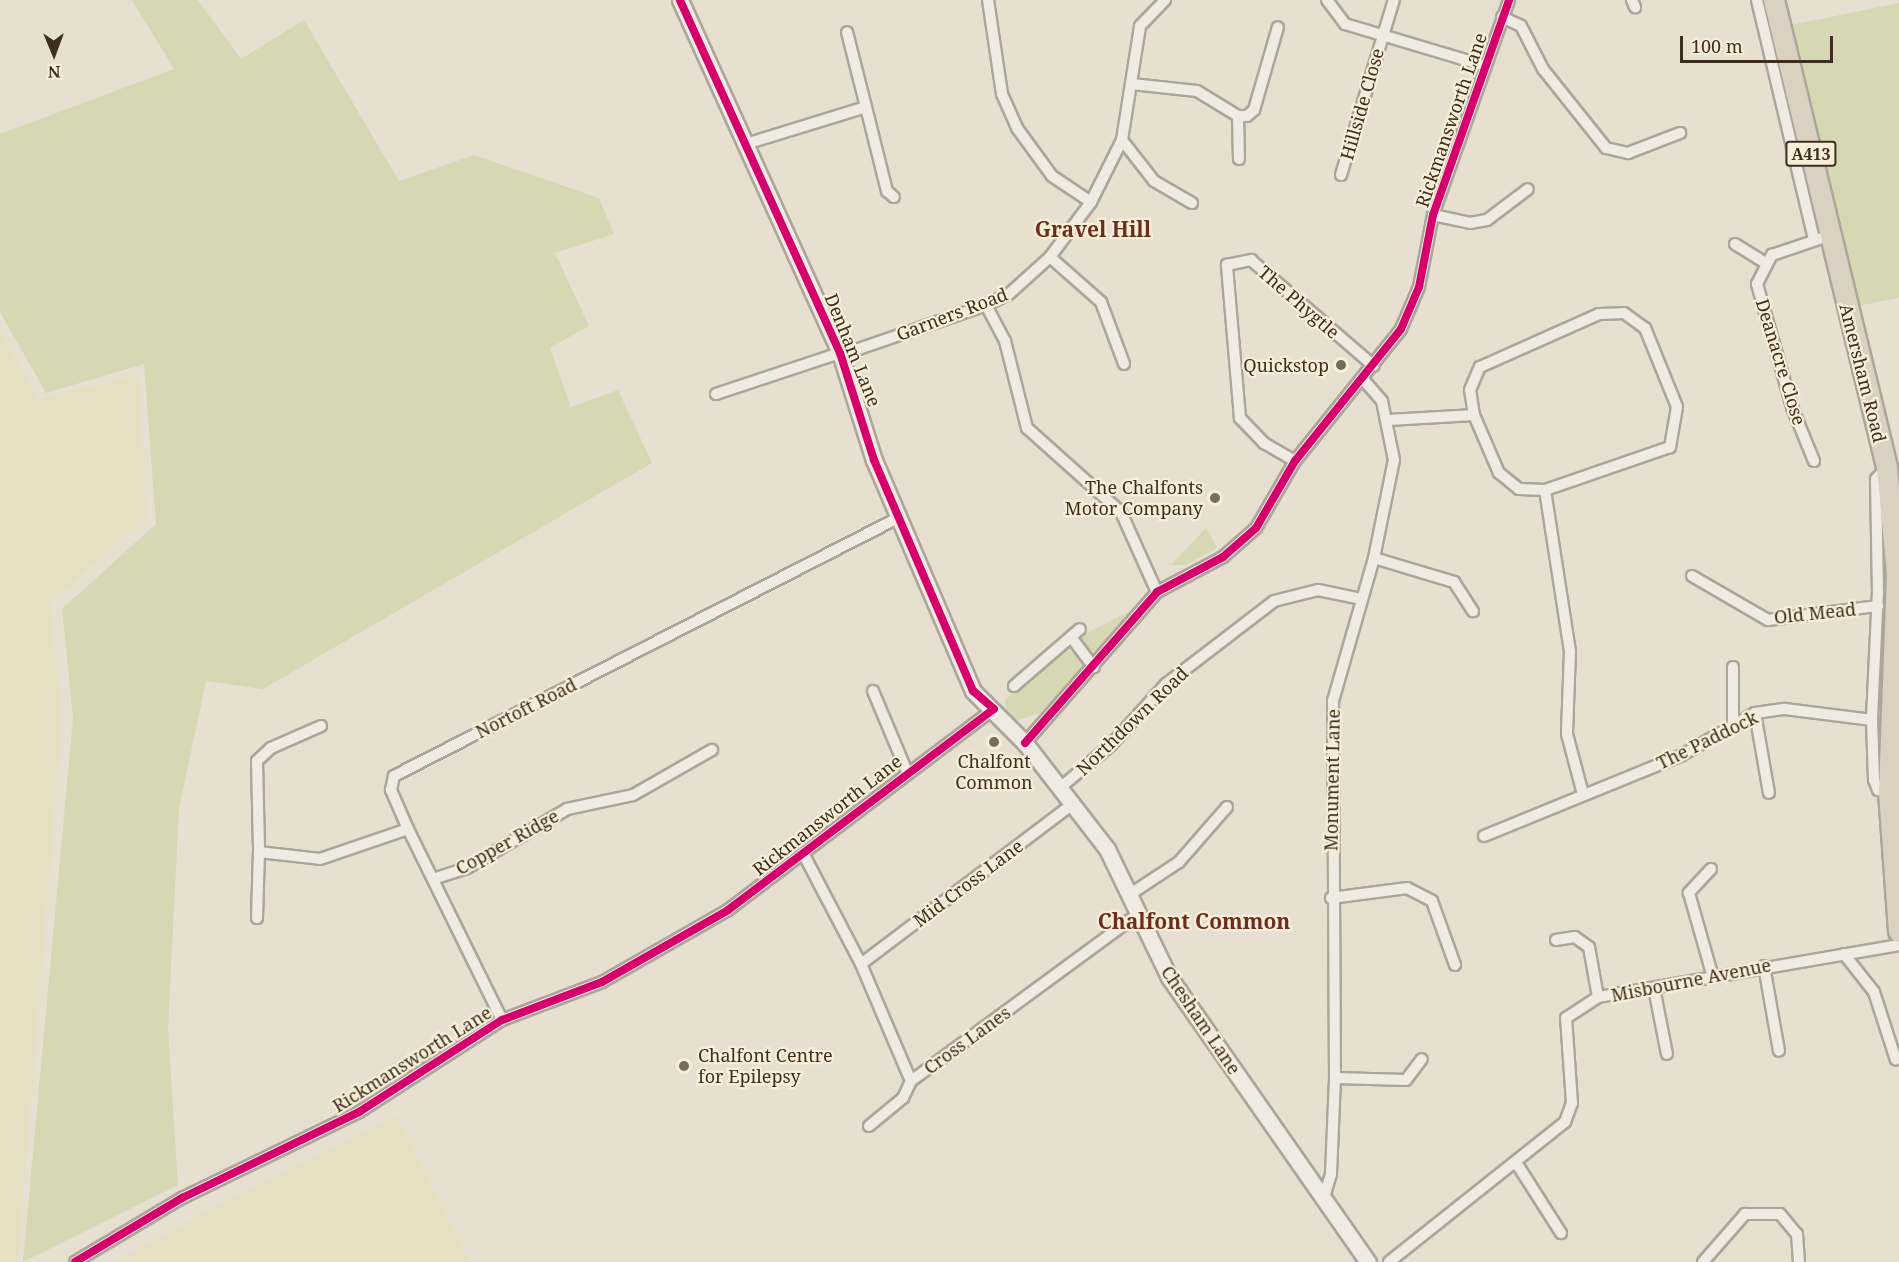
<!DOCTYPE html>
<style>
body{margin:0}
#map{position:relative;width:1899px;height:1262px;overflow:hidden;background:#e7e0d1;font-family:"Noto Serif",serif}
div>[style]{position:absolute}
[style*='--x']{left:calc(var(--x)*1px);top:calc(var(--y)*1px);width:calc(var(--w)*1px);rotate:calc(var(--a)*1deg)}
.farmland>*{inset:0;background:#e6dfc2}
.green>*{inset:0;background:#d6d7b3}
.roads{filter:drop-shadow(2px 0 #ada599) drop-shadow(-2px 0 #ada599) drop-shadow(0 2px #ada599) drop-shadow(0 -2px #ada599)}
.street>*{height:10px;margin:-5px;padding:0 5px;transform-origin:5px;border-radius:5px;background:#efebe3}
.secondary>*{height:15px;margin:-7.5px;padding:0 7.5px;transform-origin:7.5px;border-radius:7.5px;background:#efebe3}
.highway>*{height:20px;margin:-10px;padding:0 10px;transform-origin:10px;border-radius:10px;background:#dad1c2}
.cycleway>*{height:8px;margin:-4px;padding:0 4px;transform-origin:4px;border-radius:4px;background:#d6006c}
.dots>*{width:16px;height:16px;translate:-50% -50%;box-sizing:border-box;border:3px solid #f7eed8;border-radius:50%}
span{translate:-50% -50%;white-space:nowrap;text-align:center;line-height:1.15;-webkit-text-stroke:4.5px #f7eed8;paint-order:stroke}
.shield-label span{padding:2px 4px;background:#f7eed8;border:2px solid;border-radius:4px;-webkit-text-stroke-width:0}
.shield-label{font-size:16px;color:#3d2e20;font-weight:700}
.street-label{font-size:18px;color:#3d2e20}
.poi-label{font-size:18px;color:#3d2e20}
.right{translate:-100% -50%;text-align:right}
.left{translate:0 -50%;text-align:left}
.quarter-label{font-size:21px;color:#6b2e1e;font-weight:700}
.north{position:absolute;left:24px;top:24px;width:60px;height:60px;-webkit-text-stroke:4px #f7eed8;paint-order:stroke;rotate:179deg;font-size:16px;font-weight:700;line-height:24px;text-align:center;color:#3d2e20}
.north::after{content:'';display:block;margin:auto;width:21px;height:27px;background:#3d2e20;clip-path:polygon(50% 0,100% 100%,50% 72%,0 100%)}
.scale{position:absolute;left:1680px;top:36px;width:153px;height:27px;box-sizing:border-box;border:3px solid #3d2e20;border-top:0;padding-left:8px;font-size:18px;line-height:21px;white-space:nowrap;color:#3d2e20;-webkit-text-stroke:4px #f7eed8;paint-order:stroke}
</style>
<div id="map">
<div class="farmland">
<i style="clip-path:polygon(0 330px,37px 399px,138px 376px,147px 516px,49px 604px,62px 716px,18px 1262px,0 1262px)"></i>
<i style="clip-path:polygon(397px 1116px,470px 1262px,116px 1262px,215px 1207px)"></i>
</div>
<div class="green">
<i style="clip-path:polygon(132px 0,198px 0,241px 59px,304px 20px,399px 181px,474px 155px,599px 198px,614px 234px,555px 253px,589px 326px,550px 348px,571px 407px,618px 390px,652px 463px,263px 689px,206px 681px,179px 809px,168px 1028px,178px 1185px,23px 1262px,73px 718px,62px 609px,156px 524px,144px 364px,46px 393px,0 312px,0 134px,174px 69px)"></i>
<i style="clip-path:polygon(1899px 3px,1899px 298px,1847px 308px,1781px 27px)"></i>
<i style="clip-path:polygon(1206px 528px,1217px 548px,1186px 565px,1171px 565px)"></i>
<i style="clip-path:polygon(1130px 611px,1098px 650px,1087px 652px,1080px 644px,1083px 635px)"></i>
<i style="clip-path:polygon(1062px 647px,1079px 656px,1082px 668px,1040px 713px,1015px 721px,1006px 713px,1005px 700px)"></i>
</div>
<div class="roads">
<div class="street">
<i style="--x:988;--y:0;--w:95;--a:81.5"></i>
<i style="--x:1002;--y:94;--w:37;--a:66"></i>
<i style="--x:1017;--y:128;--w:59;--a:53.9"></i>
<i style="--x:1052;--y:176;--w:47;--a:33.7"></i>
<i style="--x:1327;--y:0;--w:30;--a:53"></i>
<i style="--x:1345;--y:24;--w:147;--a:16.6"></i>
<i style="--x:1632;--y:0;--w:8;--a:67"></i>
<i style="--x:1757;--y:0;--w:246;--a:76.6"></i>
<i style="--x:1502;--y:17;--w:21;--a:25"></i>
<i style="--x:1521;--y:26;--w:48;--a:62.9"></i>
<i style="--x:1543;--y:69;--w:101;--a:51.4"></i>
<i style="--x:1606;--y:148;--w:23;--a:13"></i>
<i style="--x:1628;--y:153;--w:56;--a:-21"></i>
<i style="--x:1132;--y:84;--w:65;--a:6.1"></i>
<i style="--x:1197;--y:91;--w:48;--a:31.4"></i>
<i style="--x:1238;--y:116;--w:9;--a:0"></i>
<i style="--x:1247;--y:116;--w:9;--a:-41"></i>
<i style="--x:1254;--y:110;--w:86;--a:-73.9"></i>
<i style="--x:866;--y:107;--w:87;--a:76"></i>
<i style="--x:887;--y:191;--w:9;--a:41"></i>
<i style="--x:1238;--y:116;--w:43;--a:88.7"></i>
<i style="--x:1122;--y:140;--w:52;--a:52"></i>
<i style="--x:1154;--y:181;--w:44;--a:30.1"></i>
<i style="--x:749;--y:143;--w:122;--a:-17.1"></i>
<i style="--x:866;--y:107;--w:77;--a:-104.2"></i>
<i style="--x:1341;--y:175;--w:183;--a:-73.2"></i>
<i style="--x:1433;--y:215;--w:38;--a:12"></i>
<i style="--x:1470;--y:223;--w:17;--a:-10"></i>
<i style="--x:1487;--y:220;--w:51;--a:-37.1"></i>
<i style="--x:1735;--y:244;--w:36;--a:32"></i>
<i style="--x:1050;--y:257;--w:68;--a:41.4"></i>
<i style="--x:1101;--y:302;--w:66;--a:69.6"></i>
<i style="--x:986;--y:305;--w:41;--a:62.2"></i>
<i style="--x:1005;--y:341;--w:90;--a:75.8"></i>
<i style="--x:1027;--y:428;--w:126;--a:41.8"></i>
<i style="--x:1121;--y:512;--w:88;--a:65.8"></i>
<i style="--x:1624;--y:313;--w:26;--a:36"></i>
<i style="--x:1645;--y:328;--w:85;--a:67.9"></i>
<i style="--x:1677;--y:407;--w:41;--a:99.9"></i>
<i style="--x:1670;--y:447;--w:132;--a:161"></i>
<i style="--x:1545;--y:490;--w:26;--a:-178"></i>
<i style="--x:1519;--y:489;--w:26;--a:-141"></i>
<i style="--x:1499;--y:473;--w:63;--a:-113.3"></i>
<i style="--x:1474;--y:415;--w:25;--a:-99"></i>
<i style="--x:1470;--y:390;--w:25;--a:-67"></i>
<i style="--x:1480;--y:367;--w:130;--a:-24"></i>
<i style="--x:1599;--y:314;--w:25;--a:-2"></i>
<i style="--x:841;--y:355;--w:153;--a:-19"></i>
<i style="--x:986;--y:305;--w:25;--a:-26"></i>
<i style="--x:1009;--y:294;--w:55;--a:-42.1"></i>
<i style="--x:1050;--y:257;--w:69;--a:-53.3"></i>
<i style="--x:1091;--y:202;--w:69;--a:-63.4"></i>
<i style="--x:1122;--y:140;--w:115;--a:-81"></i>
<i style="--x:1140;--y:26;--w:36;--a:-46"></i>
<i style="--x:716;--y:394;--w:131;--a:-18.3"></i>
<i style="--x:1389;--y:420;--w:85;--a:-3.4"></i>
<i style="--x:1295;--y:461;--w:36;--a:-150"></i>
<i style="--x:1264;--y:443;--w:35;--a:-134"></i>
<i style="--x:1240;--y:418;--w:154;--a:-94.9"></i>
<i style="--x:1227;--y:265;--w:25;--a:-12"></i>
<i style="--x:1251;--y:260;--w:162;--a:40.8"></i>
<i style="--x:1814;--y:461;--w:58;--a:-112.2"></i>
<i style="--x:1792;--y:407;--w:128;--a:-105.9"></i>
<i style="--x:1757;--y:284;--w:33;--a:-63"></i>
<i style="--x:1772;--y:255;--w:62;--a:-18.7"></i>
<i style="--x:1886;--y:468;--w:15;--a:132"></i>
<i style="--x:1876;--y:479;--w:112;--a:89"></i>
<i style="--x:1878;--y:591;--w:129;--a:92.7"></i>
<i style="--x:1872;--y:720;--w:60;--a:88.1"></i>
<i style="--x:1874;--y:780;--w:11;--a:68"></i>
<i style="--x:1878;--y:790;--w:11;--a:10"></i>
<i style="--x:1545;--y:490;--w:163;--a:81.2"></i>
<i style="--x:1570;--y:651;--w:83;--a:92.1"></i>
<i style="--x:1567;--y:734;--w:62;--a:75.1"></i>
<i style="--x:1374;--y:558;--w:84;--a:16.7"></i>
<i style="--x:1454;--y:582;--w:35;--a:57"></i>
<i style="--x:1692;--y:576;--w:88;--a:30.1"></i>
<i style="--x:1768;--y:620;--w:111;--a:-7.3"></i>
<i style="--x:1071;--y:637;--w:38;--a:53"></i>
<i style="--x:1014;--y:686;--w:87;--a:-40.8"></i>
<i style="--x:873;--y:691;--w:88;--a:67.2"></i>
<i style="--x:1755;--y:713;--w:81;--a:80.1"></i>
<i style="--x:1733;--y:723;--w:56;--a:-90"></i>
<i style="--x:321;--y:726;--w:55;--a:156.3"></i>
<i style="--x:271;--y:748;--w:19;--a:137"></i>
<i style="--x:257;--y:761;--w:91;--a:88.7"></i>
<i style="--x:259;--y:852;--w:61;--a:6.5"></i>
<i style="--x:320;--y:859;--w:93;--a:-18.8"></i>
<i style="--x:1025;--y:743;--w:201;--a:-48.8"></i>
<i style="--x:1157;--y:592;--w:75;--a:-27.9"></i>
<i style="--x:1223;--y:557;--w:44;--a:-41.3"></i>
<i style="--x:1256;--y:528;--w:78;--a:-59.8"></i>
<i style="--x:1295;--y:461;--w:169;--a:-51.2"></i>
<i style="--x:1401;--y:329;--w:46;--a:-66.8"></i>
<i style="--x:1419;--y:287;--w:73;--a:-79"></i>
<i style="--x:1433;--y:215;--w:228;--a:-70.5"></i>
<i style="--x:1061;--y:787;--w:65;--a:-40"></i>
<i style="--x:1111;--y:745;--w:82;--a:-48"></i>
<i style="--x:1166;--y:684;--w:136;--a:-37.5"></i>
<i style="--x:1274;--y:601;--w:45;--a:-14"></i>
<i style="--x:1318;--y:590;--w:45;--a:11.6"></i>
<i style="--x:1484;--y:836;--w:214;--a:-22.2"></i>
<i style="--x:1682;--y:755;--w:84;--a:-29.9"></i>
<i style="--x:1755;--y:713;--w:30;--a:-8"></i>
<i style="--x:1785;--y:709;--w:88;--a:7.2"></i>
<i style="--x:803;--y:853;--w:125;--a:62.4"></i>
<i style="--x:861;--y:964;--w:127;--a:66.9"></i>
<i style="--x:1711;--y:869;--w:33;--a:133"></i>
<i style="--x:1689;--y:893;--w:84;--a:74.1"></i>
<i style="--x:433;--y:879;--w:36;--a:-18"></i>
<i style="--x:467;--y:868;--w:116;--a:-30.5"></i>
<i style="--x:567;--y:809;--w:67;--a:-12"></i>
<i style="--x:633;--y:795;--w:91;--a:-29.7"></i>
<i style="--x:1132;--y:893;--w:56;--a:-33.4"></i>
<i style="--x:1179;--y:862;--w:73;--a:-48.9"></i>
<i style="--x:1331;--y:898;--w:77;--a:-7.5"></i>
<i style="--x:1407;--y:888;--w:28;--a:27"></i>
<i style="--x:1432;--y:901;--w:68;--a:70.2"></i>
<i style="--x:257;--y:918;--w:66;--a:-88.3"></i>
<i style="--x:1556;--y:940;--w:19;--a:-9"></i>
<i style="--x:1575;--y:937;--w:17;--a:36"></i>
<i style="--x:1589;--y:947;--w:51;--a:79.8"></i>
<i style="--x:1844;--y:954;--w:48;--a:51.7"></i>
<i style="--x:1874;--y:992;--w:71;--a:72.1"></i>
<i style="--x:861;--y:964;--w:267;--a:-37.1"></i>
<i style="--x:1764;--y:966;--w:86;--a:80"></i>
<i style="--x:1654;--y:988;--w:67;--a:78.9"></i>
<i style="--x:502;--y:1020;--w:213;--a:-116.2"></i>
<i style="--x:408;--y:829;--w:43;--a:-113.6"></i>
<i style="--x:391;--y:790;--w:14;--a:-78"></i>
<i style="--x:394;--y:776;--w:566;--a:-27.11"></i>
<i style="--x:1335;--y:1078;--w:71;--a:1.6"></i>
<i style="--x:1406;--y:1080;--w:26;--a:-53"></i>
<i style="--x:869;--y:1126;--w:44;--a:-39.5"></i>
<i style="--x:903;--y:1098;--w:19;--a:-65"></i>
<i style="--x:911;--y:1081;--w:284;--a:-36.3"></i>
<i style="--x:1517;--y:1164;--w:82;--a:57.5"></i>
<i style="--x:1324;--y:1197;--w:24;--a:-73"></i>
<i style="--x:1331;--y:1174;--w:96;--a:-87.6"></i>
<i style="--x:1335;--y:1078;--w:377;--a:-90.3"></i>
<i style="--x:1333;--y:701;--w:149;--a:-74"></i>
<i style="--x:1374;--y:558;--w:100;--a:-78.5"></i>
<i style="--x:1394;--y:460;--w:60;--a:-101.5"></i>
<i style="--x:1382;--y:401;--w:29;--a:-131"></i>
<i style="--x:75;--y:1262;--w:125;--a:-30.9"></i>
<i style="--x:182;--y:1198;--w:197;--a:-25.9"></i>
<i style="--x:359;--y:1112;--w:170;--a:-32.8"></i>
<i style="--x:502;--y:1020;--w:107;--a:-20.8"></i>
<i style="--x:602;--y:982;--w:145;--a:-29.7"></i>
<i style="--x:728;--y:910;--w:333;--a:-37.1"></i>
<i style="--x:1389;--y:1262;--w:225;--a:-38.5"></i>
<i style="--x:1565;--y:1122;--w:20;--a:-70"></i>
<i style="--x:1572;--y:1103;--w:85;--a:-94"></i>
<i style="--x:1566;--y:1018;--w:38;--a:-33"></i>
<i style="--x:1598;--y:997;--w:305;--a:-9.8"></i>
<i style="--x:1703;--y:1262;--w:64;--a:-48.8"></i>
<i style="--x:1745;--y:1214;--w:35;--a:0"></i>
<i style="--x:1780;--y:1214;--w:26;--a:50"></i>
<i style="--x:1797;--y:1234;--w:28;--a:86"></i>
</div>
<div class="secondary">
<i style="--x:680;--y:0;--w:388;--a:65.6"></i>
<i style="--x:840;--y:353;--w:112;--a:72.4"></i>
<i style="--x:874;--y:460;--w:251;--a:66.8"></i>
<i style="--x:973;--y:691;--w:74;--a:45"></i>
<i style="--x:1025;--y:743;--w:134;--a:52.3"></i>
<i style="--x:1107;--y:849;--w:142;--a:64.2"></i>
<i style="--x:1169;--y:977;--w:348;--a:55.1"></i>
</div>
<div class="highway">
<i style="--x:1774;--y:0;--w:481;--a:76.4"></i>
<i style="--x:1887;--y:468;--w:106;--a:84.6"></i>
<i style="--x:1897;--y:574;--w:218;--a:92.1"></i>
<i style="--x:1889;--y:792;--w:140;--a:85.9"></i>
</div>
</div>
<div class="cycleway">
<i style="--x:1025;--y:743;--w:201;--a:-48.8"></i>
<i style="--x:1157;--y:592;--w:75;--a:-27.9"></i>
<i style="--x:1223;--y:557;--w:44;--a:-41.3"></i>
<i style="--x:1256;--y:528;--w:78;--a:-59.8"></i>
<i style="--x:1295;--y:461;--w:169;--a:-51.2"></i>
<i style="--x:1401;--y:329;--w:46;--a:-66.8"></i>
<i style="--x:1419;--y:287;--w:73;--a:-79"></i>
<i style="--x:1433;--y:215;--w:228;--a:-70.5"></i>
<i style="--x:75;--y:1262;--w:125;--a:-30.9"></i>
<i style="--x:182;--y:1198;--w:197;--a:-25.9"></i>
<i style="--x:359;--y:1112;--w:170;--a:-32.8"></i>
<i style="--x:502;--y:1020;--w:107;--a:-20.8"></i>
<i style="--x:602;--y:982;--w:145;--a:-29.7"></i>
<i style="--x:728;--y:910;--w:333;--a:-37.1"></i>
<i style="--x:994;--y:709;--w:28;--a:-139"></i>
<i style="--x:973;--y:691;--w:251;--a:-113.2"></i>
<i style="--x:874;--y:460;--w:112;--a:-107.6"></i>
<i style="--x:840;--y:353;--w:388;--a:-114.4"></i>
</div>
<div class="dots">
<i style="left:1341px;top:365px;background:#786c5e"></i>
<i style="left:1215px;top:498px;background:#786c5e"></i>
<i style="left:994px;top:742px;background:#786c5e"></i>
<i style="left:684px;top:1066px;background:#786c5e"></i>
</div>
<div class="shield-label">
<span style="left:1811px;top:154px">A413</span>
</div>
<div class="street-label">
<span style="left:1362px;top:104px;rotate:-74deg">Hillside Close</span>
<span style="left:1451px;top:120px;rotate:-71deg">Rickmansworth Lane</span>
<span style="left:1299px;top:302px;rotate:41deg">The Phygtle</span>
<span style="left:952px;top:314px;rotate:-21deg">Garners Road</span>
<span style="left:853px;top:350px;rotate:68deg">Denham Lane</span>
<span style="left:1781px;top:362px;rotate:73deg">Deanacre Close</span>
<span style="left:1863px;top:373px;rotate:76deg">Amersham Road</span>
<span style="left:1815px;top:613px;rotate:-6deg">Old Mead</span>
<span style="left:526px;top:708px;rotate:-27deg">Nortoft Road</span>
<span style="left:1132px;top:721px;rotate:-44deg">Northdown Road</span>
<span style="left:1707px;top:740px;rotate:-26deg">The Paddock</span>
<span style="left:1332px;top:780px;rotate:-89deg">Monument Lane</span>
<span style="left:827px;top:815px;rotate:-38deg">Rickmansworth Lane</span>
<span style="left:507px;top:842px;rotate:-29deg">Copper Ridge</span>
<span style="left:968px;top:883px;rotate:-37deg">Mid Cross Lane</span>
<span style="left:1691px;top:980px;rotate:-11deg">Misbourne Avenue</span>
<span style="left:1201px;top:1020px;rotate:56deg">Chesham Lane</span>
<span style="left:967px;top:1040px;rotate:-36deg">Cross Lanes</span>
<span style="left:412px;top:1059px;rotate:-32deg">Rickmansworth Lane</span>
</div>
<div class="poi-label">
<span class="right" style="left:1329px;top:365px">Quickstop</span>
<span class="right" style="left:1203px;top:498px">The Chalfonts<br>Motor Company</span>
<span style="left:994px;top:772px">Chalfont<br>Common</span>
<span class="left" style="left:698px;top:1066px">Chalfont Centre<br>for Epilepsy</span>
</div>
<div class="quarter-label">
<span style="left:1093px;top:229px">Gravel Hill</span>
<span style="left:1194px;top:921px">Chalfont Common</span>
</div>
<div class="north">N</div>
<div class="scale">100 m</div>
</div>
